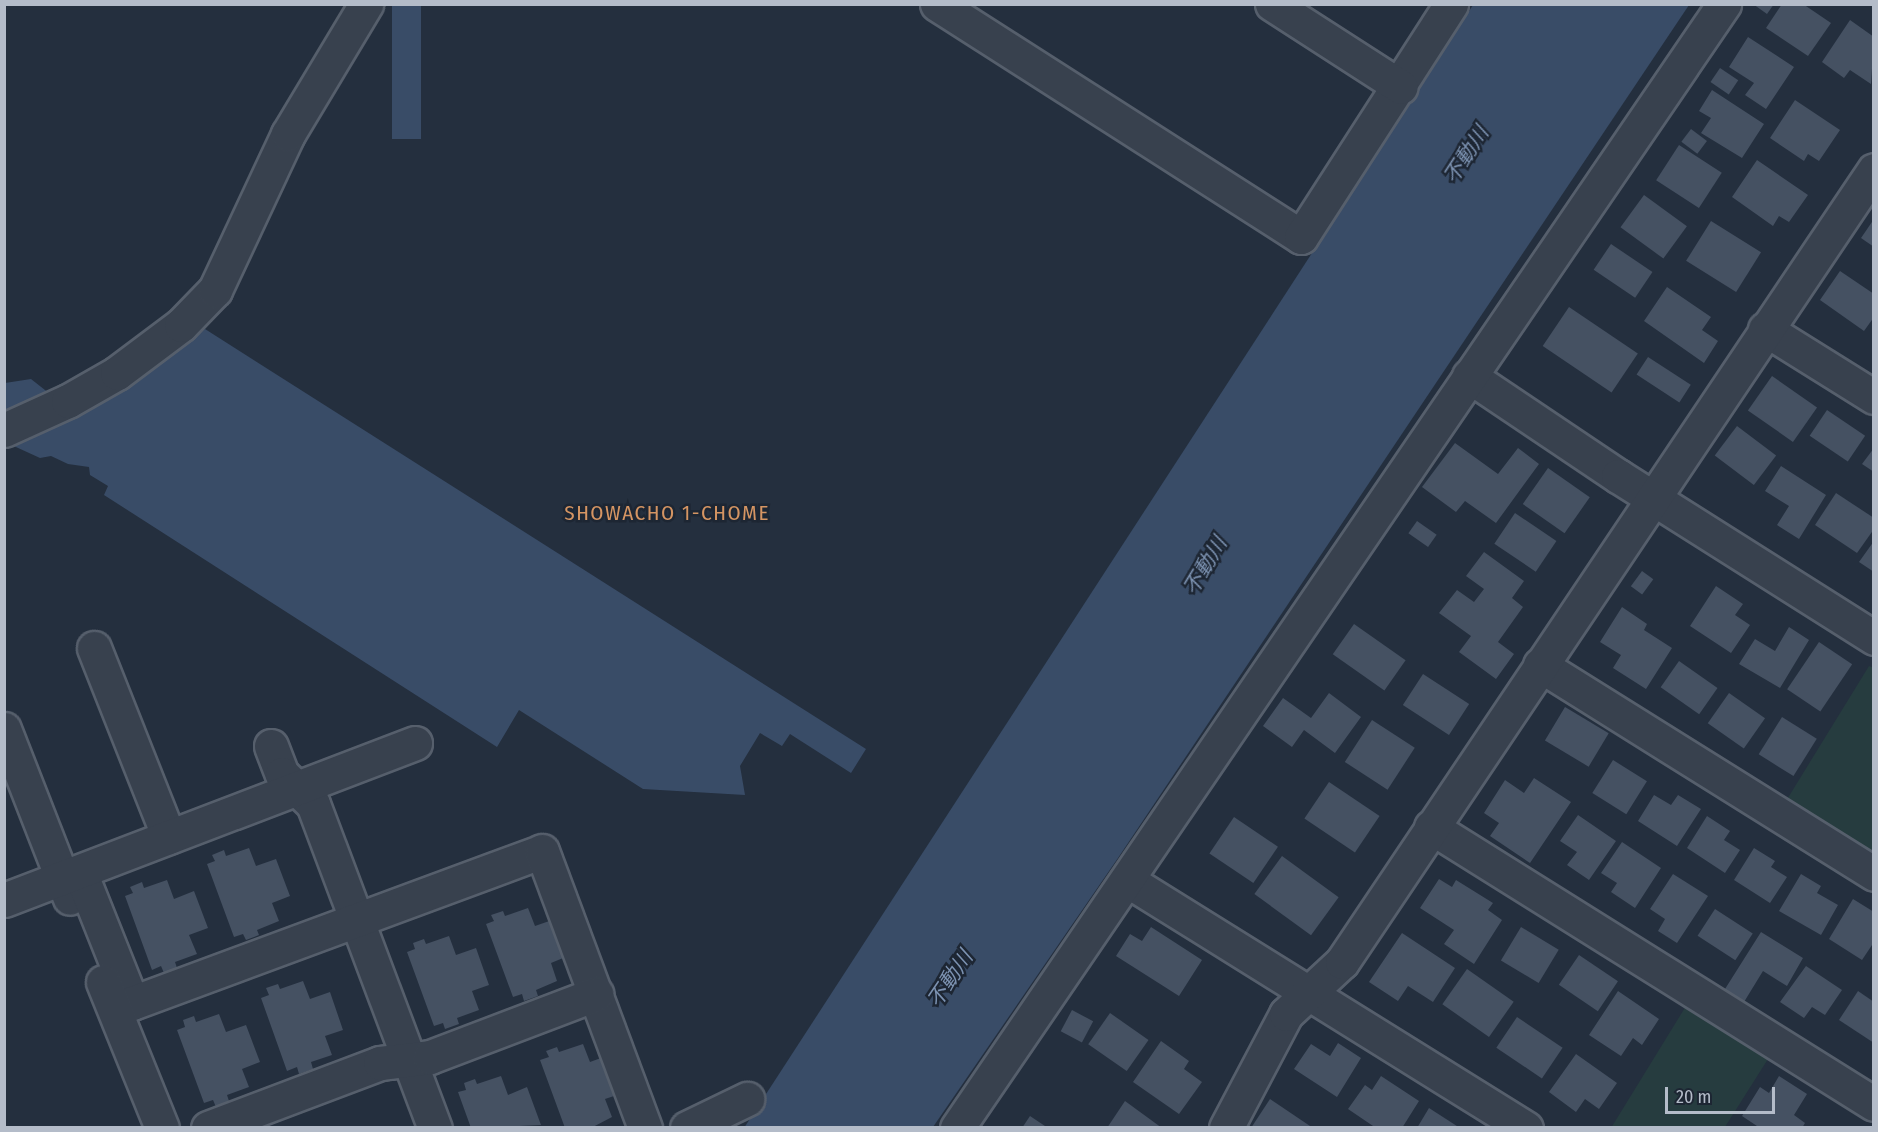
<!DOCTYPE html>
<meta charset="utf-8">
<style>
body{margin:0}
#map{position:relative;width:1878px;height:1132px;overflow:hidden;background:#242f3e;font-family:"Fira Sans Condensed","Noto Sans JP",sans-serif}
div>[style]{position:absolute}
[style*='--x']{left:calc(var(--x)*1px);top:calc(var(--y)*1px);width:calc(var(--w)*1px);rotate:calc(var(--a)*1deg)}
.green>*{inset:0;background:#263c3f}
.water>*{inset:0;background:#394c67;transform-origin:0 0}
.building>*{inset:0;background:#455162;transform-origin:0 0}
.roads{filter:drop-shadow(2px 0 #565f6c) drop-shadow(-2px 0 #565f6c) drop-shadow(0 2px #565f6c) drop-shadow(0 -2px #565f6c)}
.street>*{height:33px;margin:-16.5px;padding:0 16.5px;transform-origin:16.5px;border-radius:16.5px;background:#38414e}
span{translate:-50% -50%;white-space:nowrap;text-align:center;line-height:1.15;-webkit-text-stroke:5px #1d2633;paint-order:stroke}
.water-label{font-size:21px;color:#7c92b1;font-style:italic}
.neighbourhood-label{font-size:21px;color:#d59563;letter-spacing:1.5px}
.frame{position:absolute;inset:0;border:6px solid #b4bcc9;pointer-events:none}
.scale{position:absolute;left:1665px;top:1087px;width:110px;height:27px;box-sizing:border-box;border:3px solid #b4bcc9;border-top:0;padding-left:8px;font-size:18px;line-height:21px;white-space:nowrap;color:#b4bcc9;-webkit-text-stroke:4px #1d2633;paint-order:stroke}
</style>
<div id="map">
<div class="green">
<i style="clip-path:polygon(1869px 666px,1874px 668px,1873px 858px,1786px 801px)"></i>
<i style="clip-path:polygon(1686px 1006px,1768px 1059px,1725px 1127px,1611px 1128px)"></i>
</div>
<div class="water">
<i style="left:392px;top:5px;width:29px;height:134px"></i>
<i style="clip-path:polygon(1473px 5px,1689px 5px,1118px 858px,933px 1127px,744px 1128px)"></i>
<i style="clip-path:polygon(205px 329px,866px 749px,851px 773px,790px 734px,782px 746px,760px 733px,740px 766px,745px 795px,643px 789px,519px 710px,497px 747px,104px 495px,108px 486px,90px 475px,89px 467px,68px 464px,51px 456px,40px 458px,5px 442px,5px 383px,31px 379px,78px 416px,134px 383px)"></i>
</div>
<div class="building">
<i style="clip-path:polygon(1753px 4px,1774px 4px,1767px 14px)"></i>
<i style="clip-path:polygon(1782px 4px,1803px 4px,1831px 23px,1808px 56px,1766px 28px)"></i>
<i style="clip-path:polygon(1850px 20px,1874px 37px,1871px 84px,1850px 70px,1844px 78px,1822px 62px)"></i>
<i style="clip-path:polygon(1748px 37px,1794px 67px,1766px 109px,1745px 95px,1754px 83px,1729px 67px)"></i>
<i style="left:1720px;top:68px;width:22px;height:17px;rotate:34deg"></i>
<i style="clip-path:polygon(1712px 90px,1764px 124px,1742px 158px,1701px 133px,1711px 118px,1699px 111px)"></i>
<i style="clip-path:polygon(1795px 100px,1840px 130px,1819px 161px,1808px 154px,1804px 161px,1770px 138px)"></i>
<i style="left:1691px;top:129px;width:20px;height:16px;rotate:37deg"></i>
<i style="left:1679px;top:145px;width:51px;height:42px;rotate:33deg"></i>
<i style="clip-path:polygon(1757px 160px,1808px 195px,1789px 222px,1779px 216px,1773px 226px,1732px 197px)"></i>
<i style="left:1644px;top:195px;width:53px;height:40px;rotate:36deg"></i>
<i style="clip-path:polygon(1874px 219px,1874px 247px,1861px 238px)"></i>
<i style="left:1711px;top:221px;width:59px;height:47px;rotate:32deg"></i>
<i style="left:1611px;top:244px;width:50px;height:31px;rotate:34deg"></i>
<i style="clip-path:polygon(1840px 271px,1874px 294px,1874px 317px,1864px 331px,1820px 300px)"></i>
<i style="clip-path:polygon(1667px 287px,1711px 317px,1702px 330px,1718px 341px,1704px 363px,1644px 321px)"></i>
<i style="left:1569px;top:307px;width:83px;height:47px;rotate:34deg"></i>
<i style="left:1648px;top:357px;width:51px;height:21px;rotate:33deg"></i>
<i style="left:1772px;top:376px;width:55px;height:42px;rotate:35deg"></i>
<i style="left:1827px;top:410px;width:46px;height:31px;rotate:34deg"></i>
<i style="left:1737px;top:426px;width:49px;height:37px;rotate:37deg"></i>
<i style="clip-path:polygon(1455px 443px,1498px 474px,1518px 448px,1539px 464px,1496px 523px,1465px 501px,1456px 512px,1422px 487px)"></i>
<i style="clip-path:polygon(1874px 448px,1874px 472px,1862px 464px)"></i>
<i style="clip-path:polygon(1781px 466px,1826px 495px,1799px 539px,1777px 525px,1789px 506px,1765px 491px)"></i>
<i style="left:1548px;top:468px;width:51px;height:44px;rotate:35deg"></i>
<i style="clip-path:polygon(1836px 493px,1874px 518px,1874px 529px,1857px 553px,1815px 525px)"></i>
<i style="left:1515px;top:513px;width:50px;height:37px;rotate:34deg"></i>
<i style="left:1417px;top:521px;width:24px;height:15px;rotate:35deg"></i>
<i style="clip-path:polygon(1874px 541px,1874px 572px,1859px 562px)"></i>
<i style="clip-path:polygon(1484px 552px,1524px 581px,1512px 598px,1523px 607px,1498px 642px,1514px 654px,1496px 679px,1459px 652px,1471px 636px,1439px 613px,1457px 590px,1474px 602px,1484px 589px,1466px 576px)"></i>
<i style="left:1642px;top:571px;width:14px;height:19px;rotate:36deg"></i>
<i style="clip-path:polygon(1716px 586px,1743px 604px,1735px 615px,1750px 625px,1731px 653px,1690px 626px)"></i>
<i style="clip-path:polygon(1622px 607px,1647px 624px,1644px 630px,1672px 648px,1646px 689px,1613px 668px,1621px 655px,1600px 642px)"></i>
<i style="left:1354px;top:624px;width:63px;height:37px;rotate:35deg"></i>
<i style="clip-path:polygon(1789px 627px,1809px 640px,1780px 688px,1739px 664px,1755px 639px,1775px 651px)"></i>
<i style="left:1819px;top:642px;width:40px;height:57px;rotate:34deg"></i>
<i style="left:1679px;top:661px;width:47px;height:32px;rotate:35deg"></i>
<i style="left:1423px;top:674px;width:55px;height:37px;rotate:33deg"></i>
<i style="clip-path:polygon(1329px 693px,1361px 717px,1335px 753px,1304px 730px,1292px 747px,1263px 726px,1283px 698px,1311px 718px)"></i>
<i style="left:1729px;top:693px;width:44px;height:37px;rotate:35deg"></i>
<i style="left:1565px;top:707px;width:51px;height:39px;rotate:31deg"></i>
<i style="left:1782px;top:717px;width:41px;height:44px;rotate:32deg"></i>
<i style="left:1372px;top:720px;width:51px;height:50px;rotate:33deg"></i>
<i style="left:1613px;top:760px;width:40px;height:39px;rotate:32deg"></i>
<i style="clip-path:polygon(1534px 778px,1571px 802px,1530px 863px,1490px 836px,1499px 823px,1484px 813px,1505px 780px,1524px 793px)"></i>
<i style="left:1329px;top:782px;width:61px;height:44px;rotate:34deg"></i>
<i style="clip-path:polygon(1654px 795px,1671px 805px,1678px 795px,1701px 809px,1677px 846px,1638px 821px)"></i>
<i style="clip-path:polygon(1578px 815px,1616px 841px,1589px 880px,1567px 865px,1577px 852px,1560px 841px)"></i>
<i style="clip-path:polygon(1707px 816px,1730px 831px,1724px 840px,1740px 850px,1725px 873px,1687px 848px)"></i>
<i style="left:1234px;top:817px;width:53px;height:44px;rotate:34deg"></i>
<i style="clip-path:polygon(1622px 842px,1661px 868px,1635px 908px,1611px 892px,1617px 883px,1601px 873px)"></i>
<i style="clip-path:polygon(249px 848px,256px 866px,276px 859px,290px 896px,272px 903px,279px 921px,257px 930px,259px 935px,246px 940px,243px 934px,234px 937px,207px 864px,215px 861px,212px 855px,224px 850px,226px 856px)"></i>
<i style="clip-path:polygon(1754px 848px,1775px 861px,1771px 867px,1787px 877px,1770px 903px,1734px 880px)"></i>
<i style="left:1282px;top:856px;width:70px;height:47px;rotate:36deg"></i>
<i style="clip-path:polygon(1673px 874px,1708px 896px,1677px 943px,1658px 931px,1665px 919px,1650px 909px)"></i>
<i style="clip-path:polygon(1801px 874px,1821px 886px,1817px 893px,1838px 905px,1821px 935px,1779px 911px)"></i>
<i style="clip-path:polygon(1439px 879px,1452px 887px,1456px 880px,1493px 903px,1488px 910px,1502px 920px,1474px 964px,1444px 944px,1454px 930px,1420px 908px)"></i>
<i style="clip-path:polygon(167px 880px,174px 899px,194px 891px,208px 928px,189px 935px,197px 954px,175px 962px,177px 968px,164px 973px,161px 966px,152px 970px,125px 896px,133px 893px,130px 887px,142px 882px,144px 888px)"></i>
<i style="clip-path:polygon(1853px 899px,1874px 912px,1874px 942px,1862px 960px,1829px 939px)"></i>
<i style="clip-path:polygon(528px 908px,535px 926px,555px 919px,568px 956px,551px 963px,557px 981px,536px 990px,538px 996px,524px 1001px,522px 994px,513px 997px,486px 924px,494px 921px,491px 915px,503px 911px,505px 916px)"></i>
<i style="left:1715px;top:909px;width:45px;height:32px;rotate:33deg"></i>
<i style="clip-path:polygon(1151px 927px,1202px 960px,1179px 996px,1116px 956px,1130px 934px,1142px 941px)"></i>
<i style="left:1521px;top:927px;width:44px;height:39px;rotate:31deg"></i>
<i style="clip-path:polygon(1761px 932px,1803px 958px,1787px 986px,1763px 971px,1744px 1002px,1725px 989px)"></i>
<i style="clip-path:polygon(1402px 933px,1455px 968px,1433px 1002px,1408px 986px,1398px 1001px,1369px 982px)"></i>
<i style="clip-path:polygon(449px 936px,456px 955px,476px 948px,489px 985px,472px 991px,479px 1010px,457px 1018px,459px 1024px,445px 1029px,443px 1023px,434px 1026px,407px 952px,415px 949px,413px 943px,424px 939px,426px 944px)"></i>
<i style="left:1579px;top:955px;width:47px;height:36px;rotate:34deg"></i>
<i style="clip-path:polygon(1806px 966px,1842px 990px,1825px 1015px,1812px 1007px,1804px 1018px,1780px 1002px)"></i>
<i style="left:1467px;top:969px;width:57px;height:43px;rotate:35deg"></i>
<i style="clip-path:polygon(303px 981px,310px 999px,330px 992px,343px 1030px,325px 1036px,332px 1055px,311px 1062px,313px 1069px,299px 1074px,297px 1067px,287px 1071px,261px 998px,269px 995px,266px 988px,278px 984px,280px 989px)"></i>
<i style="clip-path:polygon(1618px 991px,1659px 1019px,1642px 1045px,1633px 1038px,1621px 1056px,1589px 1035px)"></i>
<i style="clip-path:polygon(1858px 991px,1874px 1002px,1874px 1043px,1839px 1020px)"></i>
<i style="left:1072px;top:1010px;width:24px;height:24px;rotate:28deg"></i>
<i style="left:1110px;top:1013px;width:47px;height:38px;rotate:35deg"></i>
<i style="clip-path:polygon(219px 1014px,226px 1032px,246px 1025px,260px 1062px,242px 1069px,249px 1087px,227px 1095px,229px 1101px,216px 1107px,213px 1100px,204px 1103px,177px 1030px,185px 1027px,183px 1020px,194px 1016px,196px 1022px)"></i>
<i style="left:1517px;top:1017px;width:55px;height:37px;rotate:34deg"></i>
<i style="clip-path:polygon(1161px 1041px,1189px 1061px,1184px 1069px,1202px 1082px,1179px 1114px,1133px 1082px)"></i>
<i style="clip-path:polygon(1338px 1043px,1361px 1058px,1337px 1097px,1294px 1069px,1311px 1044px,1330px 1056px)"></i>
<i style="clip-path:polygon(583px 1044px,590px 1062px,609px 1055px,623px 1093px,605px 1099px,612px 1117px,591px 1128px,565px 1128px,540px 1060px,549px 1057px,546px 1051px,557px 1047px,559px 1052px)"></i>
<i style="clip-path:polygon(1576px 1054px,1617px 1083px,1599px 1109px,1585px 1099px,1576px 1112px,1549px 1092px)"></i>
<i style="clip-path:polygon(501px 1076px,508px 1095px,527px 1087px,541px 1125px,471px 1128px,458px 1092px,466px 1090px,464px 1083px,475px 1079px,477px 1084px)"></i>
<i style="clip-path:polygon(1381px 1076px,1419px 1101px,1402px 1128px,1376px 1128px,1348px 1109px,1365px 1085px,1372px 1090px)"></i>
<i style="clip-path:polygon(1779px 1076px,1807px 1094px,1794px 1115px,1805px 1123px,1802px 1128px,1760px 1128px,1742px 1116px,1760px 1087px,1769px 1093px)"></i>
<i style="clip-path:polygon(1270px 1099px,1313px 1128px,1251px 1128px)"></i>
<i style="clip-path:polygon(1125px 1101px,1162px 1128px,1107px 1128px)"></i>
<i style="clip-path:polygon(1429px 1108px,1460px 1128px,1417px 1128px)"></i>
<i style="clip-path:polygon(1030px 1116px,1048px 1128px,1022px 1128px)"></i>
</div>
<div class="roads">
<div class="street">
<i style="--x:937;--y:4;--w:432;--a:32.6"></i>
<i style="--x:1301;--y:237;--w:277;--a:-57.2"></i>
<i style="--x:1272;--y:4;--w:153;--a:32.8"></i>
<i style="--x:1765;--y:329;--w:128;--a:32"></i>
<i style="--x:1469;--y:376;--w:179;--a:33.9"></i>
<i style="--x:1618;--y:476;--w:303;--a:32.3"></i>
<i style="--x:4;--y:430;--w:70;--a:-24.4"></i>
<i style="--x:68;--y:401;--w:56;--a:-29.7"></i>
<i style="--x:117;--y:373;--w:80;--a:-36.9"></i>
<i style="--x:181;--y:325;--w:49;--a:-45.8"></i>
<i style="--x:215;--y:290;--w:172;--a:-64.9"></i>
<i style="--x:288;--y:134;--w:152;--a:-59"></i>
<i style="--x:94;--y:648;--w:203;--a:68.4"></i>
<i style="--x:1540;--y:665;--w:394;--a:32"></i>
<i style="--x:4;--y:729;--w:181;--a:68.7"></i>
<i style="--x:271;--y:746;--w:30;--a:69"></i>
<i style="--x:282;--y:774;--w:43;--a:44.1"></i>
<i style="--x:313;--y:804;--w:346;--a:69.4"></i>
<i style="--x:1431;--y:827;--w:522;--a:32.02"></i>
<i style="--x:80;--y:872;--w:141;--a:68.3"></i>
<i style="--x:132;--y:1003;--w:437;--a:-20.3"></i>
<i style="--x:542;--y:851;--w:296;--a:69.6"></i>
<i style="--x:1127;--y:880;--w:470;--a:31.9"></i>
<i style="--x:4;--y:900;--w:440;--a:-20.9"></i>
<i style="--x:103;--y:982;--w:157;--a:68"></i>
<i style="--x:208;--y:1128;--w:184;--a:-20.7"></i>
<i style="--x:380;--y:1063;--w:50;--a:-6.8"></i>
<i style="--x:430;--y:1057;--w:178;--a:-20.8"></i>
<i style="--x:687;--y:1128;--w:67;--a:-25.8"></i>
<i style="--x:957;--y:1128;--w:1361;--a:-55.69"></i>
<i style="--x:1226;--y:1128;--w:129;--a:-62.2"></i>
<i style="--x:1286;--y:1014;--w:76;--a:-42.9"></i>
<i style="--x:1342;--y:962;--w:954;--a:-56.11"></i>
</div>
</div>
<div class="water-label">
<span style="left:1466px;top:155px;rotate:-57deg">不動川</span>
<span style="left:1205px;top:566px;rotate:-59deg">不動川</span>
<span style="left:950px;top:979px;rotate:-56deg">不動川</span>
</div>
<div class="neighbourhood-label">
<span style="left:667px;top:513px">SHOWACHO 1-CHOME</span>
</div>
<div class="frame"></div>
<div class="scale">20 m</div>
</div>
